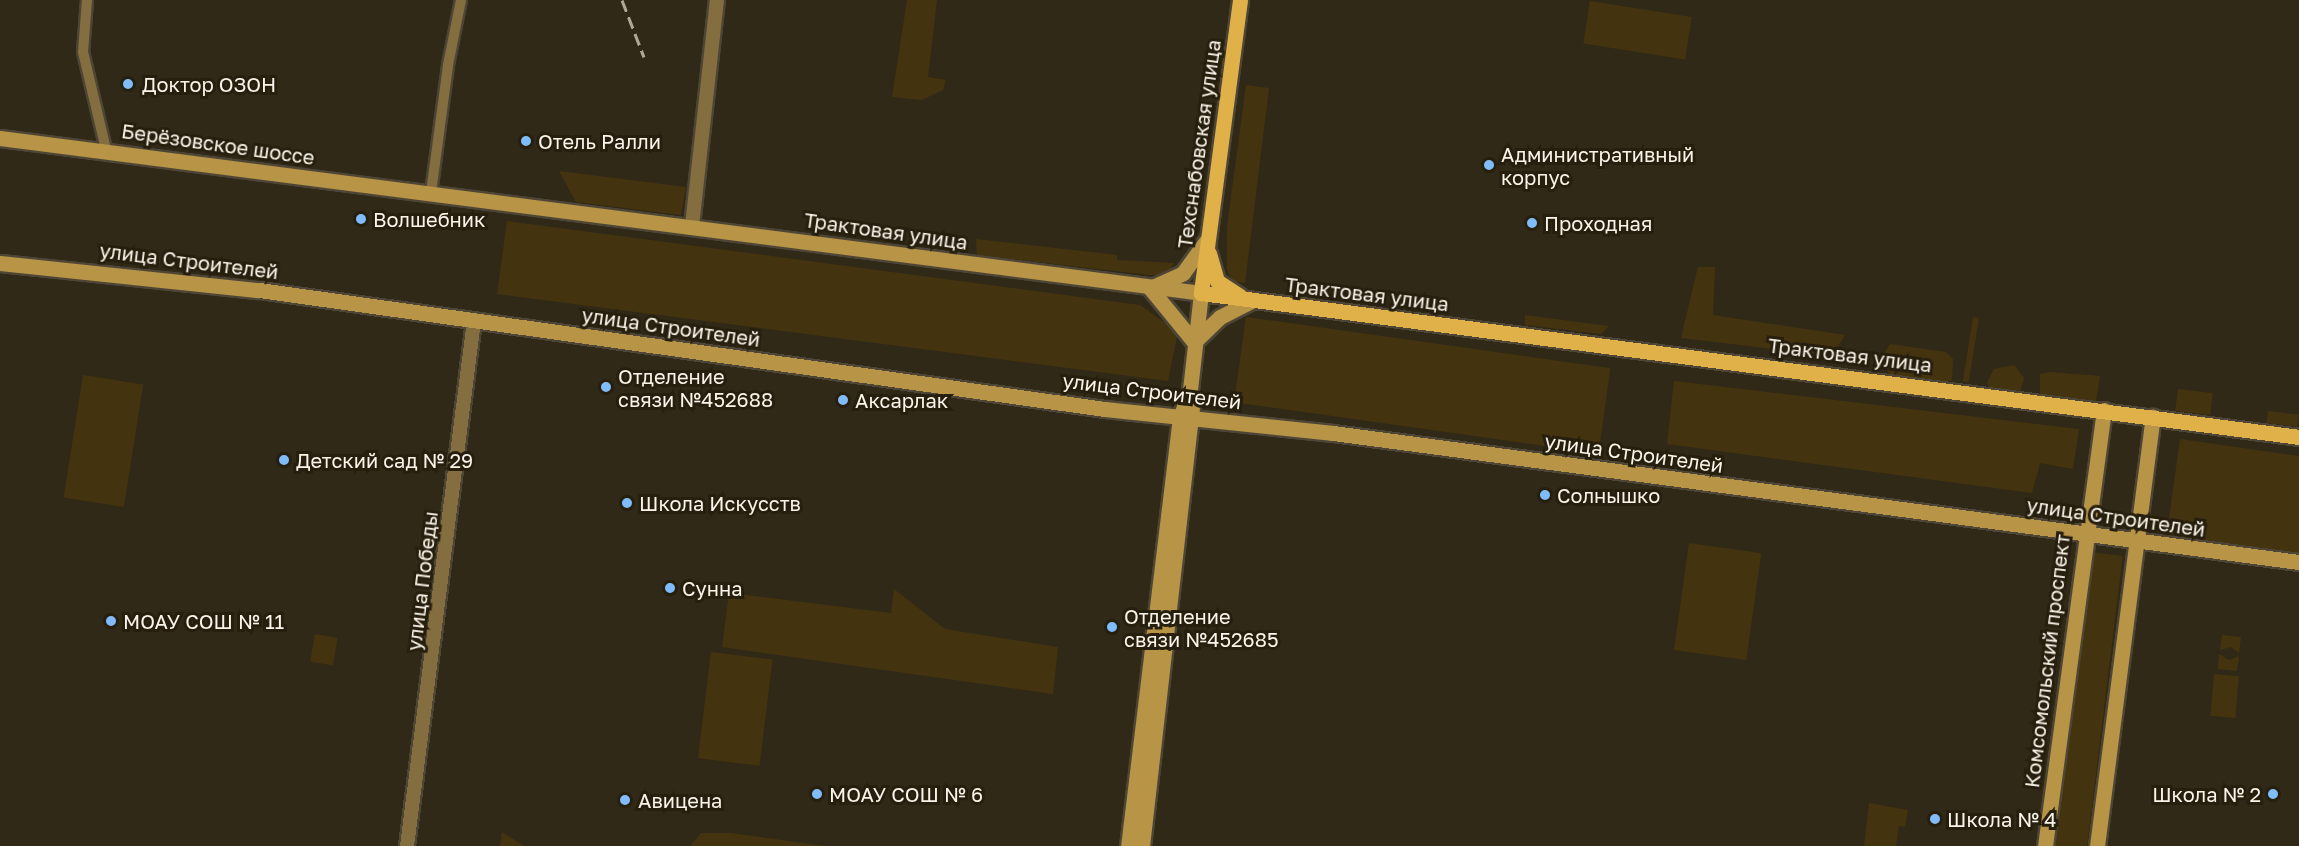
<!DOCTYPE html>
<meta charset="utf-8">
<style>
body{margin:0}
#map{position:relative;width:2299px;height:846px;overflow:hidden;background:#312918;font-family:"Golos Text",sans-serif}
div>[style]{position:absolute}
[style*='--x']{left:calc(var(--x)*1px);top:calc(var(--y)*1px);width:calc(var(--w)*1px);rotate:calc(var(--a)*1deg)}
.green>*{inset:0;background:#44330f;transform-origin:0 0}
.roads{filter:drop-shadow(2px 0 #4d4535) drop-shadow(-2px 0 #4d4535) drop-shadow(0 2px #4d4535) drop-shadow(0 -2px #4d4535)}
.minor>*{height:10px;margin:-5px;padding:0 5px;transform-origin:5px;border-radius:5px;background:#846e40}
.tertiary>*{height:14px;margin:-7px;padding:0 7px;transform-origin:7px;border-radius:7px;background:#846e40}
.secondary>*{height:15px;margin:-7.5px;padding:0 7.5px;transform-origin:7.5px;border-radius:7.5px;background:#b79446}
.primary>*{height:15px;margin:-7.5px;padding:0 7.5px;transform-origin:7.5px;border-radius:7.5px;background:#dfb148}
.rail>*{height:3px;margin-top:-1.5px;transform-origin:0;background:repeating-linear-gradient(90deg,#aea89b 0 12px,transparent 0 18px)}
.dots>*{width:16px;height:16px;translate:-50% -50%;box-sizing:border-box;border:3px solid #271f0e;border-radius:50%}
span{translate:-50% -50%;white-space:nowrap;text-align:center;line-height:1.15;-webkit-text-stroke:6px #271f0e;paint-order:stroke}
.poi-label{font-size:20px;color:#f9f4e9}
.left{translate:0 -50%;text-align:left}
.right{translate:-100% -50%;text-align:right}
.street-label{font-size:20px;color:#f9f4e9}
</style>
<div id="map">
<div class="green">
<i style="clip-path:polygon(907px 0,937px 0,928px 77px,946px 80px,943px 90px,922px 100px,892px 97px)"></i>
<i style="left:1590px;top:1px;width:103px;height:43px;rotate:9deg"></i>
<i style="clip-path:polygon(1246px 85px,1269px 88px,1245px 283px,1232px 281px,1227px 269px,1227px 227px)"></i>
<i style="clip-path:polygon(559px 171px,686px 187px,681px 215px,576px 202px)"></i>
<i style="clip-path:polygon(507px 221px,1140px 305px,1178px 332px,1168px 381px,497px 294px)"></i>
<i style="clip-path:polygon(976px 239px,1117px 255px,1117px 260px,1174px 263px,1167px 275px,1150px 275px,977px 255px)"></i>
<i style="clip-path:polygon(1698px 267px,1715px 267px,1713px 315px,1845px 335px,1834px 353px,1817px 354px,1681px 338px)"></i>
<i style="clip-path:polygon(1525px 315px,1609px 326px,1601px 334px,1525px 325px)"></i>
<i style="left:1246px;top:317px;width:368px;height:86px;rotate:8deg"></i>
<i style="left:1973px;top:317px;width:6px;height:65px;rotate:9deg"></i>
<i style="clip-path:polygon(1890px 344px,1946px 352px,1953px 359px,1952px 379px,1946px 384px,1889px 375px,1883px 355px)"></i>
<i style="clip-path:polygon(2014px 365px,2024px 378px,2019px 395px,1991px 391px,1987px 383px,1994px 369px)"></i>
<i style="clip-path:polygon(2049px 372px,2100px 376px,2096px 401px,2091px 404px,2040px 398px,2040px 374px)"></i>
<i style="left:83px;top:375px;width:61px;height:124px;rotate:9deg"></i>
<i style="clip-path:polygon(1674px 381px,2079px 429px,2073px 469px,2040px 463px,2032px 493px,1667px 444px)"></i>
<i style="left:2178px;top:389px;width:35px;height:22px;rotate:7deg"></i>
<i style="left:2268px;top:411px;width:31px;height:12px;rotate:7deg"></i>
<i style="clip-path:polygon(2180px 439px,2299px 456px,2299px 554px,2166px 540px)"></i>
<i style="left:1689px;top:543px;width:73px;height:108px;rotate:8deg"></i>
<i style="left:2090px;top:552px;width:33px;height:297px;rotate:7deg"></i>
<i style="clip-path:polygon(894px 589px,945px 629px,1058px 647px,1053px 694px,722px 647px,729px 593px,891px 613px)"></i>
<i style="left:315px;top:634px;width:23px;height:28px;rotate:10deg"></i>
<i style="clip-path:polygon(2222px 635px,2241px 637px,2239px 653px,2231px 647px,2220px 650px)"></i>
<i style="left:711px;top:652px;width:62px;height:107px;rotate:7deg"></i>
<i style="clip-path:polygon(2219px 654px,2229px 660px,2239px 656px,2237px 671px,2218px 669px)"></i>
<i style="left:2214px;top:674px;width:25px;height:42px;rotate:5deg"></i>
<i style="clip-path:polygon(1869px 803px,1908px 810px,1905px 827px,1899px 826px,1896px 846px,1864px 846px)"></i>
<i style="clip-path:polygon(502px 832px,524px 846px,500px 846px)"></i>
<i style="clip-path:polygon(701px 833px,731px 833px,824px 846px,690px 846px)"></i>
</div>
<div class="roads">
<div class="minor">
<i style="--x:87;--y:0;--w:52;--a:94.4"></i>
<i style="--x:83;--y:52;--w:100;--a:76.7"></i>
<i style="--x:431;--y:193;--w:129;--a:-82.4"></i>
<i style="--x:448;--y:65;--w:66;--a:-78.7"></i>
</div>
<div class="tertiary">
<i style="--x:692;--y:226;--w:227;--a:-83.7"></i>
<i style="--x:407;--y:846;--w:529;--a:-82.73"></i>
</div>
<div class="secondary">
<i style="--x:0;--y:138;--w:1211;--a:7.35"></i>
<i style="--x:1201;--y:293;--w:98;--a:96.5"></i>
<i style="--x:1190;--y:390;--w:29;--a:110"></i>
<i style="--x:1180;--y:417;--w:432;--a:96.9"></i>
<i style="--x:0;--y:263;--w:260;--a:6"></i>
<i style="--x:259;--y:290;--w:854;--a:8.01"></i>
<i style="--x:1105;--y:409;--w:229;--a:6"></i>
<i style="--x:1333;--y:433;--w:975;--a:7.61"></i>
<i style="--x:1194;--y:342;--w:70;--a:-129.2"></i>
<i style="--x:1150;--y:288;--w:36;--a:-24"></i>
<i style="--x:1183;--y:273;--w:39;--a:-54"></i>
<i style="--x:1194;--y:342;--w:36;--a:-44"></i>
<i style="--x:1220;--y:317;--w:35;--a:-27"></i>
<i style="--x:1142;--y:846;--w:441;--a:-83.5"></i>
<i style="--x:2045;--y:846;--w:440;--a:-82.3"></i>
<i style="--x:2097;--y:846;--w:433;--a:-82.6"></i>
</div>
<div class="primary">
<i style="--x:1240;--y:0;--w:296;--a:97.6"></i>
<i style="--x:1201;--y:293;--w:1107;--a:7.47"></i>
<i style="--x:1209;--y:253;--w:29;--a:74"></i>
<i style="--x:1217;--y:281;--w:27;--a:33"></i>
</div>
</div>
<div class="rail">
<i style="--x:622;--y:0;--w:61;--a:68.9"></i>
</div>
<div class="dots">
<i style="left:128px;top:84px;background:#81bcfa"></i>
<i style="left:526px;top:141px;background:#81bcfa"></i>
<i style="left:1489px;top:165px;background:#81bcfa"></i>
<i style="left:361px;top:219px;background:#81bcfa"></i>
<i style="left:1532px;top:223px;background:#81bcfa"></i>
<i style="left:606px;top:387px;background:#81bcfa"></i>
<i style="left:843px;top:400px;background:#81bcfa"></i>
<i style="left:284px;top:460px;background:#81bcfa"></i>
<i style="left:1545px;top:495px;background:#81bcfa"></i>
<i style="left:627px;top:503px;background:#81bcfa"></i>
<i style="left:670px;top:588px;background:#81bcfa"></i>
<i style="left:111px;top:621px;background:#81bcfa"></i>
<i style="left:1112px;top:627px;background:#81bcfa"></i>
<i style="left:817px;top:794px;background:#81bcfa"></i>
<i style="left:2273px;top:794px;background:#81bcfa"></i>
<i style="left:625px;top:800px;background:#81bcfa"></i>
<i style="left:1935px;top:819px;background:#81bcfa"></i>
</div>
<div class="poi-label">
<span class="left" style="left:142px;top:84px">Доктор ОЗОН</span>
<span class="left" style="left:538px;top:141px">Отель Ралли</span>
<span class="left" style="left:1501px;top:166px">Административный<br>корпус</span>
<span class="left" style="left:373px;top:219px">Волшебник</span>
<span class="left" style="left:1544px;top:223px">Проходная</span>
<span class="left" style="left:618px;top:388px">Отделение<br>связи №452688</span>
<span class="left" style="left:855px;top:400px">Аксарлак</span>
<span class="left" style="left:296px;top:460px">Детский сад № 29</span>
<span class="left" style="left:1557px;top:495px">Солнышко</span>
<span class="left" style="left:639px;top:503px">Школа Искусств</span>
<span class="left" style="left:682px;top:588px">Сунна</span>
<span class="left" style="left:1124px;top:628px">Отделение<br>связи №452685</span>
<span class="left" style="left:123px;top:621px">МОАУ СОШ № 11</span>
<span class="left" style="left:829px;top:794px">МОАУ СОШ № 6</span>
<span class="right" style="left:2261px;top:794px">Школа № 2</span>
<span class="left" style="left:638px;top:800px">Авицена</span>
<span class="left" style="left:1947px;top:819px">Школа № 4</span>
</div>
<div class="street-label">
<span style="left:218px;top:144px;rotate:8deg">Берёзовское шоссе</span>
<span style="left:1199px;top:144px;rotate:-82deg">Техснабовская улица</span>
<span style="left:886px;top:231px;rotate:8deg">Трактовая улица</span>
<span style="left:189px;top:261px;rotate:7deg">улица Строителей</span>
<span style="left:1367px;top:294px;rotate:7deg">Трактовая улица</span>
<span style="left:671px;top:327px;rotate:8deg">улица Строителей</span>
<span style="left:1850px;top:355px;rotate:7deg">Трактовая улица</span>
<span style="left:1152px;top:391px;rotate:7deg">улица Строителей</span>
<span style="left:1634px;top:453px;rotate:8deg">улица Строителей</span>
<span style="left:2116px;top:517px;rotate:8deg">улица Строителей</span>
<span style="left:422px;top:581px;rotate:-83deg">улица Победы</span>
<span style="left:2047px;top:661px;rotate:-83deg">Комсомольский проспект</span>
</div>
</div>
